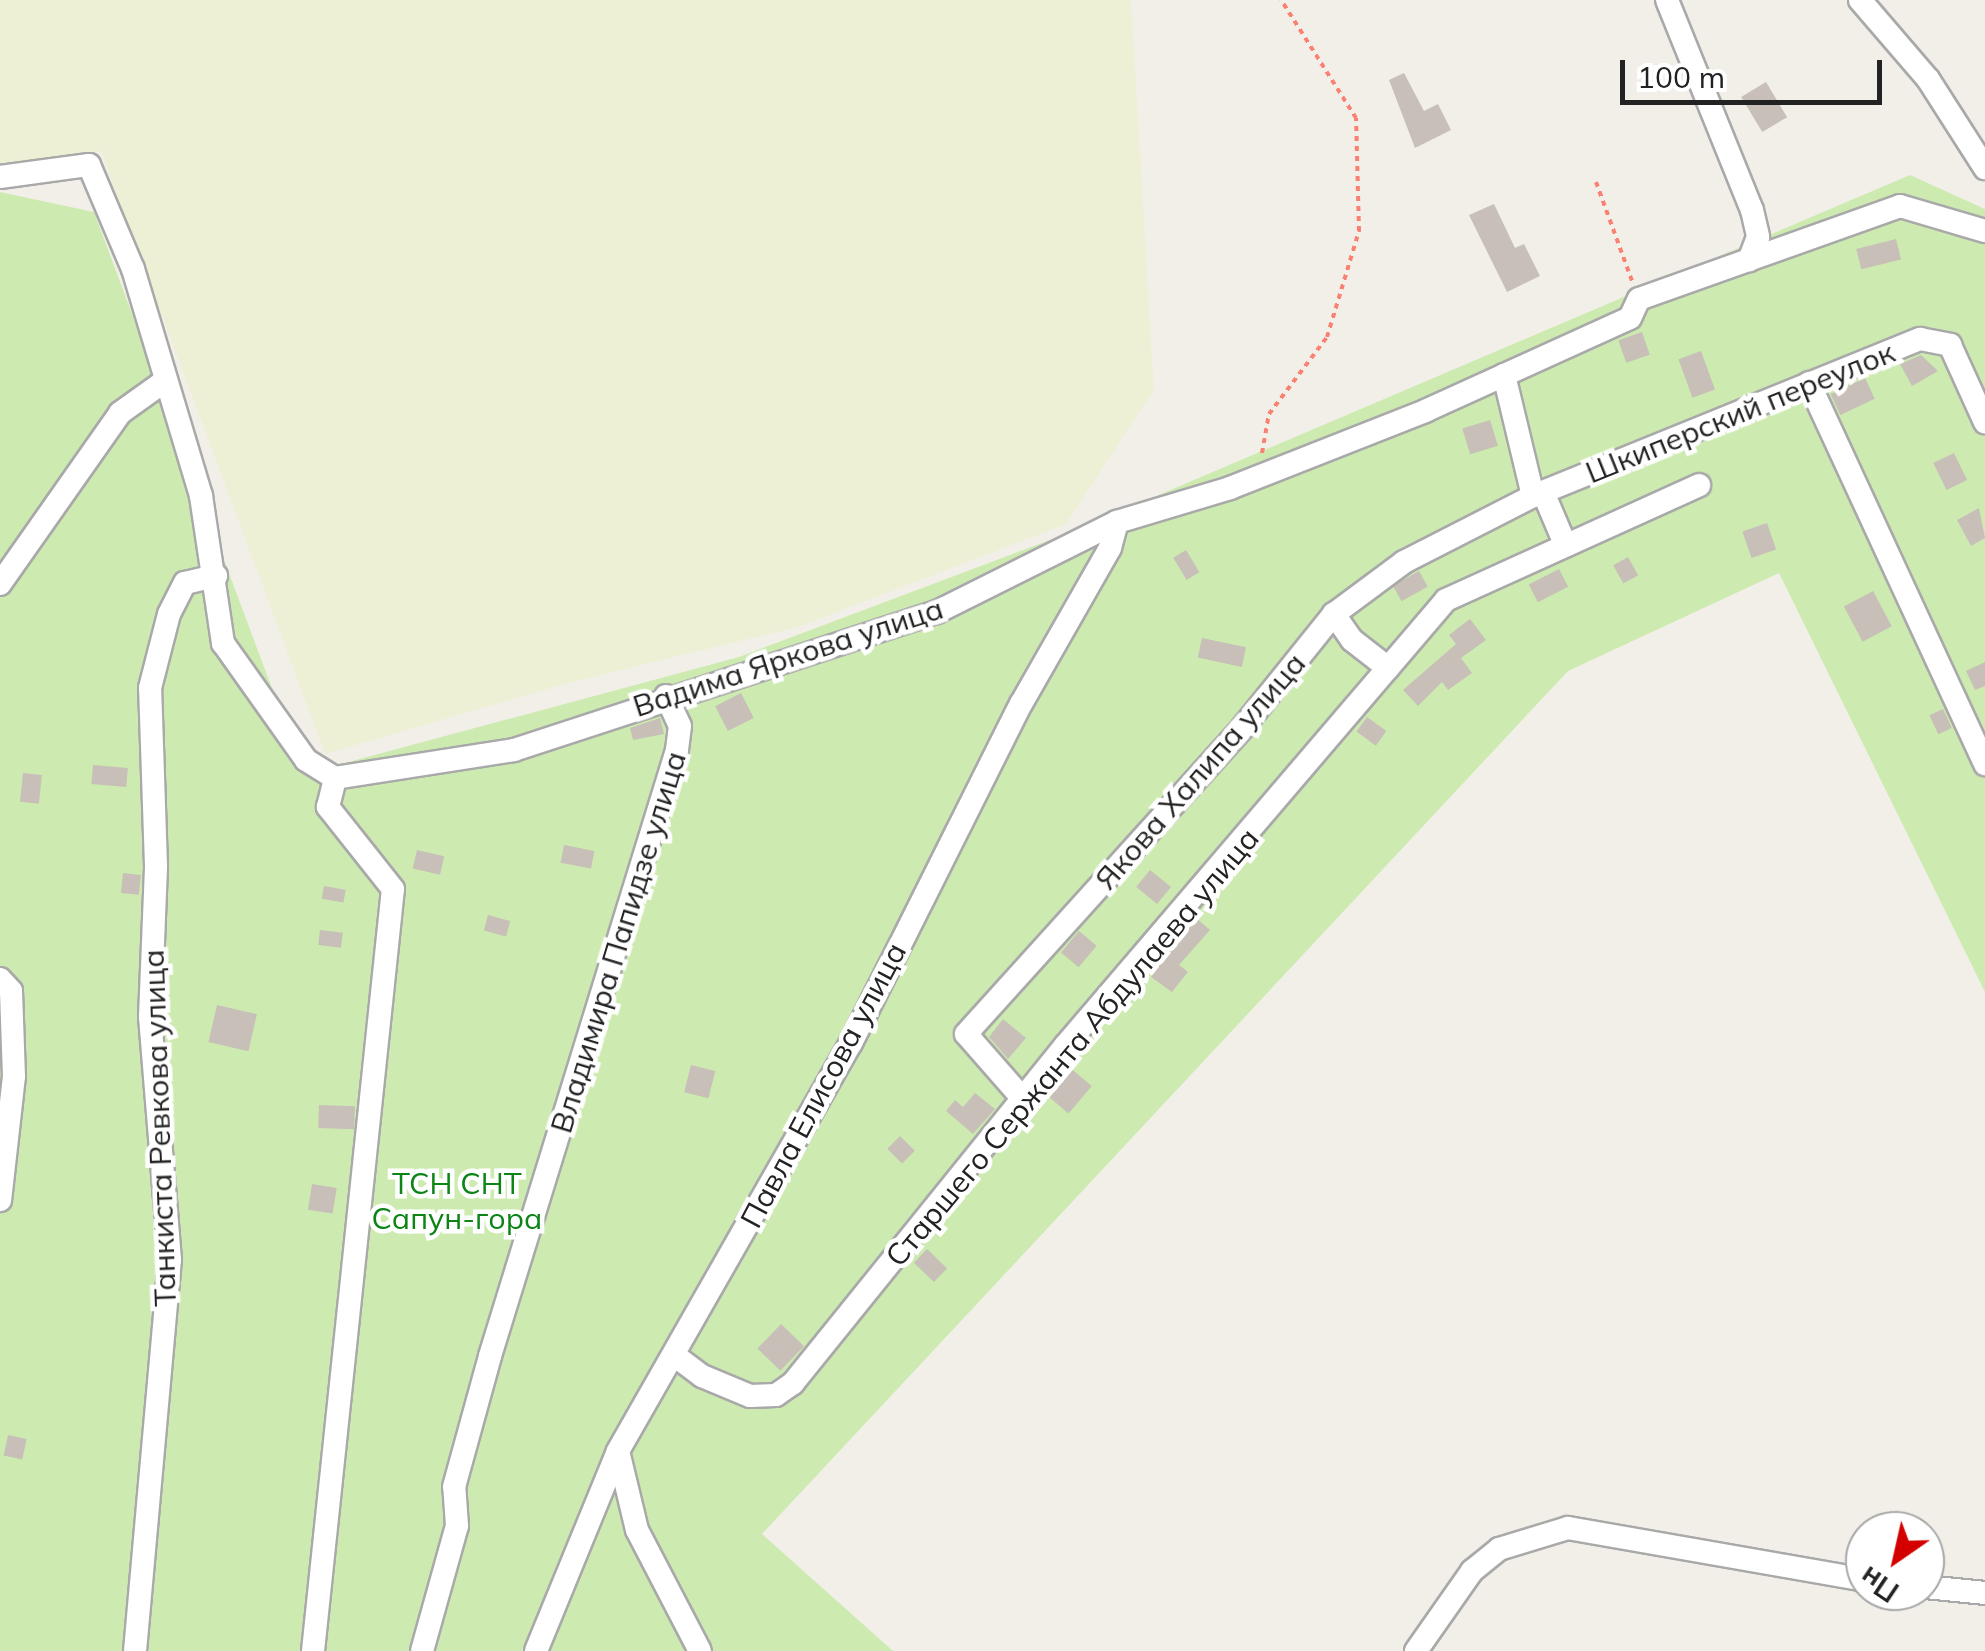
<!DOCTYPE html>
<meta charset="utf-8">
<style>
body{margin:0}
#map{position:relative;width:1985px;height:1651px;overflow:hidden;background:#f2efe9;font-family:Mulish,sans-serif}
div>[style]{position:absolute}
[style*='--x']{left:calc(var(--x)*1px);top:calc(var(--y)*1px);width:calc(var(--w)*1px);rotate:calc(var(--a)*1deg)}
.farmland>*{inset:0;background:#eef0d5}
.grass>*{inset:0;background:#cdebb0}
.building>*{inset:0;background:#c7bfb8;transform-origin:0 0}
.path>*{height:4px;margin-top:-2px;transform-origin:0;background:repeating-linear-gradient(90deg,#fa8072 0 5px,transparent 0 10px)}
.roads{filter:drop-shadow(2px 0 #a9a9a9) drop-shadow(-2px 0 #a9a9a9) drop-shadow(0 2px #a9a9a9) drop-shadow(0 -2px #a9a9a9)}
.minor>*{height:22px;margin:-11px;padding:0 11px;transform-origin:11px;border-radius:11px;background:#fff}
span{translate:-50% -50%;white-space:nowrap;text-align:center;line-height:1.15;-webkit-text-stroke:9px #fff;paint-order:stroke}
.street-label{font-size:30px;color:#222}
.park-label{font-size:30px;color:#0c8416}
.north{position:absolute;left:1845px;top:1511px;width:100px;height:100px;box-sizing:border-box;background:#fff;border:2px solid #a7a7a7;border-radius:50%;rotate:214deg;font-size:28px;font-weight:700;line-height:40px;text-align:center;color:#222}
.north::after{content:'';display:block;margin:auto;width:35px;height:45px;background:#d40000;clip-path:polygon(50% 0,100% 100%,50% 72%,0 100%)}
.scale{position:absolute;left:1620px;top:60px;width:262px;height:45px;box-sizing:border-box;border:5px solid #222;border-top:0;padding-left:12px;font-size:30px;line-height:35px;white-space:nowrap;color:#222;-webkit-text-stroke:8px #fff;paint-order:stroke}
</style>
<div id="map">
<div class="farmland">
<i style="clip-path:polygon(0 0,1131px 0,1154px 390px,1066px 524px,798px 627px,568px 683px,325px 754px,101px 151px,0 171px)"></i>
</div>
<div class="grass">
<i style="clip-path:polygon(1910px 175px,1985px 209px,1985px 992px,1779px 573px,1568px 671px,762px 1534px,893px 1651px,0 1651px,0 192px,94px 212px,304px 774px,739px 657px,1079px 529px)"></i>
</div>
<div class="building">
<i style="clip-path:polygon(1404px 73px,1424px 111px,1438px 104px,1451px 130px,1415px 148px,1389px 80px)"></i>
<i style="left:1766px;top:82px;width:41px;height:29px;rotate:59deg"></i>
<i style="clip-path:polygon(1494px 204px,1515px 248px,1524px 244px,1540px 276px,1507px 292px,1469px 215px)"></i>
<i style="left:1896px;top:239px;width:21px;height:41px;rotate:76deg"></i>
<i style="left:1642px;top:332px;width:24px;height:25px;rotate:71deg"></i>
<i style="left:1701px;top:351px;width:41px;height:24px;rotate:70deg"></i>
<i style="clip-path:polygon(1921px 355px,1938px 371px,1912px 386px,1900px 364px)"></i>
<i style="left:1865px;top:378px;width:23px;height:38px;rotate:65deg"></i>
<i style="left:1490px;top:420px;width:27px;height:29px;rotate:73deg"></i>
<i style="left:1954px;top:453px;width:30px;height:23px;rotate:64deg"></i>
<i style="clip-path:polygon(1979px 508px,1985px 538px,1971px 546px,1957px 520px)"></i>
<i style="left:1767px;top:523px;width:28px;height:26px;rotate:71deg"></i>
<i style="left:1186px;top:550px;width:26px;height:15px;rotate:59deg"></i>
<i style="left:1628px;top:557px;width:21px;height:17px;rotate:61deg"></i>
<i style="left:1559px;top:569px;width:20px;height:34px;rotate:63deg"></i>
<i style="left:1419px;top:571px;width:18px;height:30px;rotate:61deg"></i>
<i style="left:1873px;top:591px;width:40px;height:33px;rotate:62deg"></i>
<i style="clip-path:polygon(1470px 619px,1486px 640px,1461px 658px,1472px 673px,1448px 690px,1442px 682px,1418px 706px,1403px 690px,1456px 644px,1449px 635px)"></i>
<i style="left:1202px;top:638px;width:45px;height:20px;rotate:12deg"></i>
<i style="clip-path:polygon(1985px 662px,1985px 686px,1975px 690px,1966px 671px)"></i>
<i style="left:741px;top:693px;width:28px;height:29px;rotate:63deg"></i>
<i style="left:1943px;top:709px;width:21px;height:15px;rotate:65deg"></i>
<i style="left:1367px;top:717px;width:24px;height:18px;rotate:36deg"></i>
<i style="clip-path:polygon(660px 718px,664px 734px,633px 740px,630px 728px)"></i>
<i style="left:93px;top:765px;width:35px;height:19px;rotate:5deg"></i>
<i style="left:23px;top:773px;width:19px;height:29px;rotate:6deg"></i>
<i style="left:564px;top:845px;width:31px;height:18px;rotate:11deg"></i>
<i style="left:417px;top:850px;width:28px;height:19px;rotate:13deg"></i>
<i style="left:1150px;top:870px;width:27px;height:22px;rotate:39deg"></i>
<i style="left:123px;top:873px;width:18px;height:20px;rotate:6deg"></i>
<i style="left:324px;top:886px;width:22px;height:13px;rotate:10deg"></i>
<i style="left:488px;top:915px;width:23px;height:16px;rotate:15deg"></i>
<i style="clip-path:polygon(1195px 917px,1210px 930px,1179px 965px,1188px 972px,1172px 992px,1151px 977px)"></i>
<i style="left:320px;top:930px;width:23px;height:15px;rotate:7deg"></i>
<i style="left:1079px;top:931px;width:23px;height:28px;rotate:40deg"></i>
<i style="left:217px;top:1005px;width:41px;height:38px;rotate:13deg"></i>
<i style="clip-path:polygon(1003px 1019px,1026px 1038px,1008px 1059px,989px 1037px)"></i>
<i style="left:691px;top:1065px;width:25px;height:28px;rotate:14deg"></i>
<i style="left:1068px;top:1066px;width:31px;height:36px;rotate:40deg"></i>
<i style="clip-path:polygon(975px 1093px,995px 1109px,973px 1134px,946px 1111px,955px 1100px,963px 1107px)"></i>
<i style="left:319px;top:1105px;width:36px;height:23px;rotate:2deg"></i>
<i style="left:900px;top:1136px;width:21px;height:18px;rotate:45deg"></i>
<i style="left:312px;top:1184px;width:25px;height:26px;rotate:9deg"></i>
<i style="left:927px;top:1249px;width:28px;height:19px;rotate:44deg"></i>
<i style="left:781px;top:1324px;width:32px;height:34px;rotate:44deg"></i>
<i style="left:8px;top:1435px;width:19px;height:21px;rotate:12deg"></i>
</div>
<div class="path">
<i style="--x:1596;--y:182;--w:105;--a:70"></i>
<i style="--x:1262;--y:453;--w:40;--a:-80"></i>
<i style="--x:1269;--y:414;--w:96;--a:-53"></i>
<i style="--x:1327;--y:337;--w:111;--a:-73.2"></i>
<i style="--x:1359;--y:231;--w:113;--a:-91.5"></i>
<i style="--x:1356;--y:118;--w:140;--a:-122.4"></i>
</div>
<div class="roads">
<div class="minor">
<i style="--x:1667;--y:0;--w:227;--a:68"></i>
<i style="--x:1752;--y:210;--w:28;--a:77"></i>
<i style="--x:1758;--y:237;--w:25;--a:111"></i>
<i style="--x:1860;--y:0;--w:104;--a:49.3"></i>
<i style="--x:1928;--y:79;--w:106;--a:57.4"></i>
<i style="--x:0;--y:177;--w:90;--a:-7.7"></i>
<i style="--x:89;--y:165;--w:113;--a:67.1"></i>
<i style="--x:133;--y:269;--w:237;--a:73.3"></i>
<i style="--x:201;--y:496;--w:149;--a:81.5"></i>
<i style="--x:223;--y:643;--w:143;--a:54.6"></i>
<i style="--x:306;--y:760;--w:34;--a:32"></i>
<i style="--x:335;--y:778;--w:181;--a:-8.9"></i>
<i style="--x:514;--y:750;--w:445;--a:-18.1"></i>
<i style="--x:937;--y:612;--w:201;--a:-26.6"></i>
<i style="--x:1117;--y:522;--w:118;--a:-16.7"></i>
<i style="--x:1230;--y:488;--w:210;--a:-21.5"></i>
<i style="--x:1425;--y:411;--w:225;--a:-24.4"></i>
<i style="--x:1630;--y:318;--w:21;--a:-65"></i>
<i style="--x:1639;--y:299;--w:277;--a:-19.6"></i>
<i style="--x:1900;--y:206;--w:89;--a:16.4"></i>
<i style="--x:1504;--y:375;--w:124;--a:76.5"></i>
<i style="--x:1809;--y:383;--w:420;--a:65.2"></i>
<i style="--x:1543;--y:492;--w:56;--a:67.1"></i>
<i style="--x:0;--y:584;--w:209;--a:-54.9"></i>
<i style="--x:120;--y:413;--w:52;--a:-35.5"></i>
<i style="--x:1388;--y:668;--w:89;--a:-49.5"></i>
<i style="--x:1446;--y:600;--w:278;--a:-24.4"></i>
<i style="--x:0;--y:979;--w:16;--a:47"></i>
<i style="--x:11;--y:991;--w:85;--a:88"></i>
<i style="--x:14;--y:1076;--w:125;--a:96.4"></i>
<i style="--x:1023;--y:1099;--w:86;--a:-131.2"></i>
<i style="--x:966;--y:1034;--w:413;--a:-47.9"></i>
<i style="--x:1243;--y:727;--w:145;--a:-51.2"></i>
<i style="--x:1334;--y:614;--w:87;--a:-36.6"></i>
<i style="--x:1404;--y:562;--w:145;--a:-27.1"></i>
<i style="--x:1533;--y:496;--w:418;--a:-22.1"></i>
<i style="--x:1920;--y:339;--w:31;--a:11"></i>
<i style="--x:1950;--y:345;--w:85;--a:65.6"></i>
<i style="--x:674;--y:1355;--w:35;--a:37"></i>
<i style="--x:702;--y:1376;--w:52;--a:22.6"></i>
<i style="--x:750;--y:1396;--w:26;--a:-2"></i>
<i style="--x:776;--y:1395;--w:21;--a:-35"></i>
<i style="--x:793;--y:1383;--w:433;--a:-51.1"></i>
<i style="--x:1065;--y:1046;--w:497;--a:-49.5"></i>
<i style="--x:1388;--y:668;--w:46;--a:-142.1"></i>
<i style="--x:1352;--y:640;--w:32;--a:-125"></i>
<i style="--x:619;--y:1455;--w:77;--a:76.5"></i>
<i style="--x:637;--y:1530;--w:136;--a:62.5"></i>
<i style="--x:1925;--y:1587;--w:60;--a:5.7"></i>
<i style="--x:135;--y:1651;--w:393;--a:-84.9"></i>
<i style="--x:170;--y:1260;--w:244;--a:-94.7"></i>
<i style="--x:150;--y:1017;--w:151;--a:-87.7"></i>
<i style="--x:156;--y:866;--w:178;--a:-91.9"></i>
<i style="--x:150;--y:688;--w:76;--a:-75.6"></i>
<i style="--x:169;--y:614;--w:35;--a:-63"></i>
<i style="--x:185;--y:583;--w:32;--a:-13"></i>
<i style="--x:313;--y:1651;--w:766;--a:-84.01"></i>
<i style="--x:393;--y:889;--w:105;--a:-128.4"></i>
<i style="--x:328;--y:807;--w:30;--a:-76"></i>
<i style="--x:422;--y:1651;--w:130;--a:-74.4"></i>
<i style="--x:457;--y:1526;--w:39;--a:-94"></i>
<i style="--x:454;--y:1487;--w:136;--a:-74.6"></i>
<i style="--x:490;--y:1356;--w:634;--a:-72.85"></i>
<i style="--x:677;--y:750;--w:24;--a:-83"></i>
<i style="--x:680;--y:726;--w:33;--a:-115"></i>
<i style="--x:536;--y:1651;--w:216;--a:-67.7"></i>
<i style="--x:618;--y:1451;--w:470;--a:-60.3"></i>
<i style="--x:851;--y:1043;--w:379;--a:-63.4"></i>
<i style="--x:1021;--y:704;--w:180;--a:-60.3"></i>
<i style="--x:1110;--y:548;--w:27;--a:-75"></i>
<i style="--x:1416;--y:1651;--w:98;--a:-55"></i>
<i style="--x:1472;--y:1571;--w:35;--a:-39"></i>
<i style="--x:1499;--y:1549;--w:72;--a:-16.9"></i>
<i style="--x:1568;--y:1528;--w:302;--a:9.9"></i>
</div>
</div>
<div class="street-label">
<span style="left:1740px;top:412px;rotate:-22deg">Шкиперский переулок</span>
<span style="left:788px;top:657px;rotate:-18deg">Вадима Яркова улица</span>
<span style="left:1200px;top:771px;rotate:-49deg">Якова Халипа улица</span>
<span style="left:618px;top:942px;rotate:-73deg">Владимира Папидзе улица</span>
<span style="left:1072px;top:1047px;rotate:-50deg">Старшего Сержанта Абдулаева улица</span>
<span style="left:823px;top:1085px;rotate:-62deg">Павла Елисова улица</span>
<span style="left:159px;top:1128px;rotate:-92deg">Танкиста Ревкова улица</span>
</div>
<div class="park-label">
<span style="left:457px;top:1200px">ТСН СНТ<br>Сапун-гора</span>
</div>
<div class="north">Пн</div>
<div class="scale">100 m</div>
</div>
